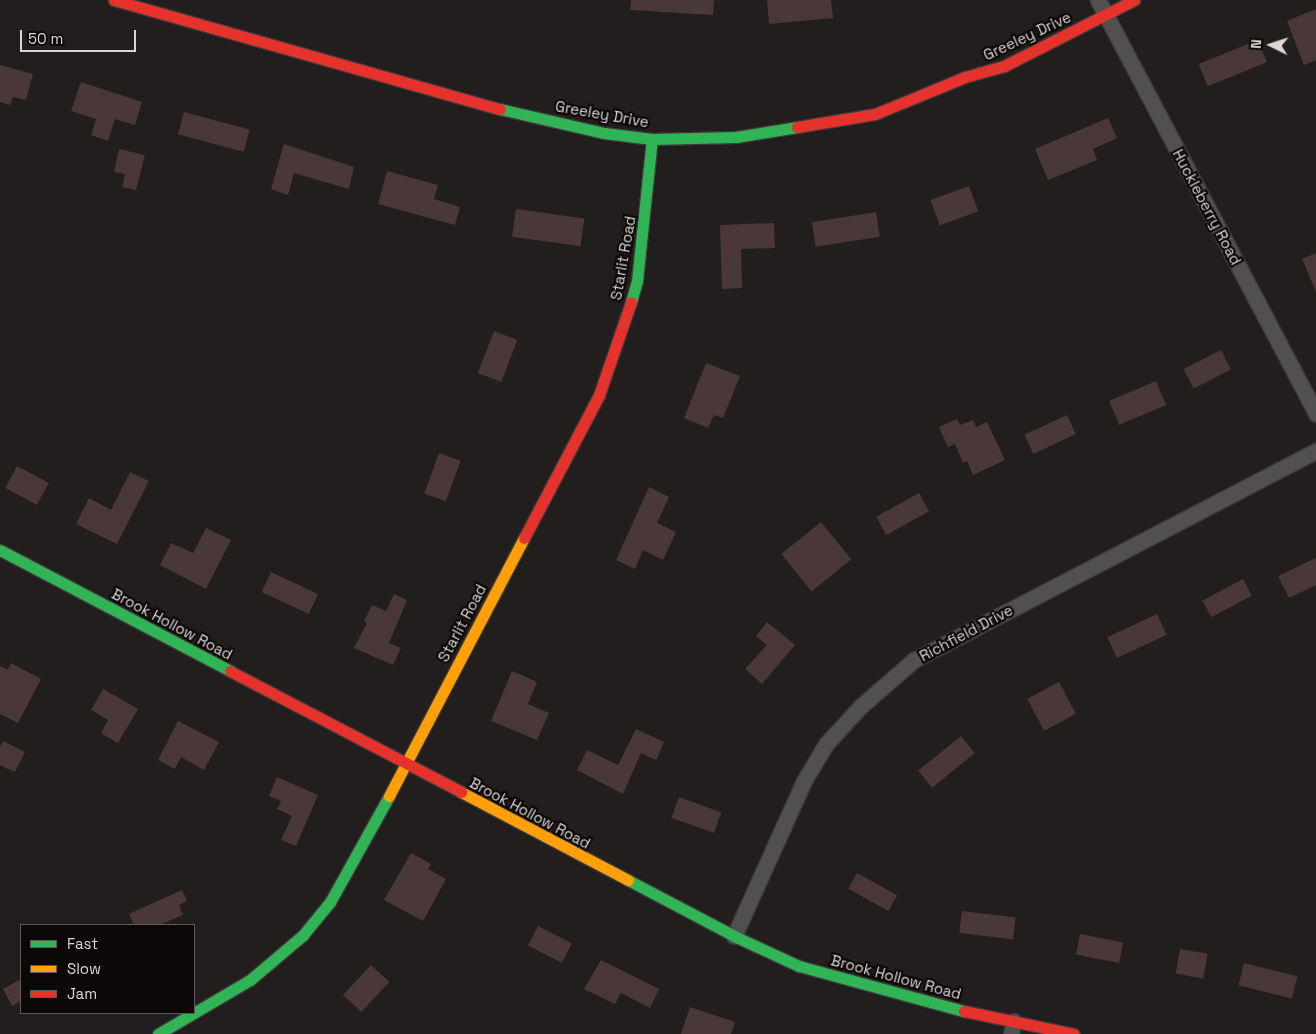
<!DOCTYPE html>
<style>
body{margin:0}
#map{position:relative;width:1316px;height:1034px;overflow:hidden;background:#231e1e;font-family:"Space Grotesk",sans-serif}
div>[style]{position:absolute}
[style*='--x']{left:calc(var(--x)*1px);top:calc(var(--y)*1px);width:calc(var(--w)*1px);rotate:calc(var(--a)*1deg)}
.building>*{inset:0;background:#493837;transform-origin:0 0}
.roads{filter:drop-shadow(1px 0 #3c3938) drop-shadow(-1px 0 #3c3938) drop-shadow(0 1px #3c3938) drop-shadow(0 -1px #3c3938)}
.street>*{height:15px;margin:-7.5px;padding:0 7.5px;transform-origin:7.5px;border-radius:7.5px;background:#514f4f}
.fast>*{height:11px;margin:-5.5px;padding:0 5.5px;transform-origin:5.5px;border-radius:5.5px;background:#30b455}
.slow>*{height:11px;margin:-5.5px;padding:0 5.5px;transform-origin:5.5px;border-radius:5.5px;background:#ff9f0a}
.jam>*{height:11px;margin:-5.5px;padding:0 5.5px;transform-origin:5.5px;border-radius:5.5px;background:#e5322d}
span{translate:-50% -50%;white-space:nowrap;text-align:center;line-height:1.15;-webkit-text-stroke:4.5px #0c0808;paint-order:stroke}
.street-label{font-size:15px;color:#ddd6d5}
.legend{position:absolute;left:20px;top:924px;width:175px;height:90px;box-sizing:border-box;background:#0c0808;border:1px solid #605a5a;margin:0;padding:6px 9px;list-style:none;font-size:15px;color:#ddd6d5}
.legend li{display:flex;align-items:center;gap:10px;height:25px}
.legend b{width:25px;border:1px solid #605a5a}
.north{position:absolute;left:1246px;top:20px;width:50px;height:50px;-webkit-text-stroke:4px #0c0808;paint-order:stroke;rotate:274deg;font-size:14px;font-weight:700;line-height:20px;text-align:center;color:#ddd6d5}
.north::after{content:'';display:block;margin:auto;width:18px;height:22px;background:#ddd6d5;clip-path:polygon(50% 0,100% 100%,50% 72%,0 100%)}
.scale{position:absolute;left:20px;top:30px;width:116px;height:22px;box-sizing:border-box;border:2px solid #ddd6d5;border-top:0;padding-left:6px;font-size:15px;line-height:18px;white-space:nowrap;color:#ddd6d5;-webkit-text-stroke:4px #0c0808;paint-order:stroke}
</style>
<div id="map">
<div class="building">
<i style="clip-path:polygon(631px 0,714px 0,713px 15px,630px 10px)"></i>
<i style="clip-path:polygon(767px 0,831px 0,833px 18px,769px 24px)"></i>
<i style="clip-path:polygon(1316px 9px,1316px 60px,1304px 65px,1287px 21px)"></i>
<i style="left:1258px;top:40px;width:24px;height:64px;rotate:68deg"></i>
<i style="clip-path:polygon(0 65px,33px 74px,26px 100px,13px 97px,10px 105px,0 102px)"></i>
<i style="clip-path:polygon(81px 82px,142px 102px,135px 125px,115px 119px,108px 141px,91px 135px,96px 119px,71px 111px)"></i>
<i style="left:184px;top:112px;width:68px;height:23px;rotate:15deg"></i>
<i style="clip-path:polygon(1108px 118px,1117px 138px,1093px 149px,1097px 160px,1048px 180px,1035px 149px)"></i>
<i style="clip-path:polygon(284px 144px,354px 167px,349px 189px,294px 173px,288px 195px,271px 189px)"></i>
<i style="clip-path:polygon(119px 149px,145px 155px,136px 190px,122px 187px,125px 174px,114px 172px)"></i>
<i style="clip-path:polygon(387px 171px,438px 185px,434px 199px,460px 207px,455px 225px,378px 204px)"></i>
<i style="left:969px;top:186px;width:27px;height:41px;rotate:70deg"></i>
<i style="left:516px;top:209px;width:69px;height:28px;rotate:8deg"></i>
<i style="left:876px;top:212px;width:25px;height:65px;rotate:81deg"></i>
<i style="clip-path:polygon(774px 223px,775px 248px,741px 249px,742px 288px,722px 289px,720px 225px)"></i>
<i style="clip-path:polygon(1316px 253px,1316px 292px,1302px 259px)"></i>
<i style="left:494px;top:331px;width:25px;height:45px;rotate:21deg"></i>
<i style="left:1221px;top:350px;width:22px;height:42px;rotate:63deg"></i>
<i style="clip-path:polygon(706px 363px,740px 376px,723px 418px,714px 415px,708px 428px,684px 418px)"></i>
<i style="left:1156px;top:381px;width:26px;height:51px;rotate:67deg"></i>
<i style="left:1067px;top:415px;width:21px;height:47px;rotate:65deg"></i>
<i style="clip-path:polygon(957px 419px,960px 425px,973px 420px,976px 427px,987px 422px,1005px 460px,973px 475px,967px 461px,963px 463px,955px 444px,948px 447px,939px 427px)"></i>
<i style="left:439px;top:453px;width:23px;height:43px;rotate:20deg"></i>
<i style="left:17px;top:466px;width:36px;height:25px;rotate:28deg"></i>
<i style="clip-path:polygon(130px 472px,149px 481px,117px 544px,76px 524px,89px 498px,111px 510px)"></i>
<i style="clip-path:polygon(649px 487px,669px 497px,657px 523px,676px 532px,663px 560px,643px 550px,635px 569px,616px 560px)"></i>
<i style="left:919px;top:493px;width:21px;height:49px;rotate:61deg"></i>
<i style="left:821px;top:522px;width:48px;height:51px;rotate:51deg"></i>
<i style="clip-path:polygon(206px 528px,231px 540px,206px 589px,160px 565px,171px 543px,193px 553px)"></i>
<i style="clip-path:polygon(1316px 558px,1316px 585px,1289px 598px,1278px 576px)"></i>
<i style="left:271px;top:572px;width:52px;height:22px;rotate:25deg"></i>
<i style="left:1243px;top:579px;width:19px;height:46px;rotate:62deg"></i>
<i style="clip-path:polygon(394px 594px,407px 600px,389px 643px,401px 648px,393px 665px,354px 648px,367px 623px,364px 621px,372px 605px,386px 611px)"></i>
<i style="left:1157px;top:614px;width:23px;height:55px;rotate:65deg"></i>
<i style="clip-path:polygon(767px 622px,795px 645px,762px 684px,745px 669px,767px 645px,756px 636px)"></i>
<i style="clip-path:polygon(11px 663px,41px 679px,18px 723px,0 714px,0 666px,7px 670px)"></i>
<i style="clip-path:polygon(512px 671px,537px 682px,528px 704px,549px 713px,537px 740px,491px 721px)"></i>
<i style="left:1059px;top:682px;width:36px;height:36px;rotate:62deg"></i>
<i style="clip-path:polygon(103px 689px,138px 709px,118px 743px,101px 733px,108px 720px,91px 710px)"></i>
<i style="clip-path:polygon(178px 721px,219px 742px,204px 770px,181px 757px,175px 769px,158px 760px)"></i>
<i style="clip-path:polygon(636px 729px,664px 742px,656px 760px,641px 753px,623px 794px,577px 770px,587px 750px,618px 765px)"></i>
<i style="left:961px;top:736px;width:22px;height:55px;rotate:51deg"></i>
<i style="clip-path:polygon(3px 741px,25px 752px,15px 772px,0 765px,0 747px)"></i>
<i style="clip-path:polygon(277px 777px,318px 795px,296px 846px,281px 840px,292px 816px,277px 809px,281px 801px,269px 796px)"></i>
<i style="left:679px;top:797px;width:45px;height:22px;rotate:20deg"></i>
<i style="clip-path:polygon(411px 853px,431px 864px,428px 869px,446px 879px,423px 921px,384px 900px)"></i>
<i style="left:857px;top:873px;width:46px;height:18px;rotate:29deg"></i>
<i style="clip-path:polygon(182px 890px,187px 901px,179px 905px,183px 915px,159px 925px,134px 925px,129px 914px)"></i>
<i style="left:962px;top:911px;width:54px;height:22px;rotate:7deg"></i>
<i style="left:538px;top:926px;width:38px;height:22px;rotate:27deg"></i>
<i style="left:1080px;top:934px;width:44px;height:21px;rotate:11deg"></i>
<i style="left:1180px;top:949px;width:28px;height:25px;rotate:10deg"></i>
<i style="clip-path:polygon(601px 960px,659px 989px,650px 1008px,621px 993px,615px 1004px,584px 989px)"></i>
<i style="left:1244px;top:963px;width:55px;height:23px;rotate:14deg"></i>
<i style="left:371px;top:965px;width:25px;height:41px;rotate:43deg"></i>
<i style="clip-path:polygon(21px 979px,21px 1001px,12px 1006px,3px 989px)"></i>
<i style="clip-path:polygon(690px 1007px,735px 1022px,731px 1034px,681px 1034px)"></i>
</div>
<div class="roads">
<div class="street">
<i style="--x:1098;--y:0;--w:468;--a:62.2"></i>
<i style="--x:734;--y:936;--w:170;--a:-65.7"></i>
<i style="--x:804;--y:781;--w:43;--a:-59.3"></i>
<i style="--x:826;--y:744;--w:52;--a:-47.4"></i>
<i style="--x:861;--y:706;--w:70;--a:-41"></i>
<i style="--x:914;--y:660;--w:453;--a:-27.5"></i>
<i style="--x:1011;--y:1034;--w:13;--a:-77"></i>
</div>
<div class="fast">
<i style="--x:500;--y:109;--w:107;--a:13"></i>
<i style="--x:604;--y:133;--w:48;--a:7.1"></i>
<i style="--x:652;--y:139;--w:84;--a:-1.4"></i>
<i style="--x:736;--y:137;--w:62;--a:-9.3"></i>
<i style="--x:631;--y:302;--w:22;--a:-74"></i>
<i style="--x:637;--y:281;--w:143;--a:-84"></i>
<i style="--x:0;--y:550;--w:260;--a:27.7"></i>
<i style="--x:628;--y:880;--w:120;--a:27.8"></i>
<i style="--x:734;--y:936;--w:72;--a:24.8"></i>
<i style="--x:799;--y:966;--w:171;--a:15.3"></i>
<i style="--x:158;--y:1034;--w:107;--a:-30.4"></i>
<i style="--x:250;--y:980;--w:70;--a:-40.3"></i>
<i style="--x:303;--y:935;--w:43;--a:-50.7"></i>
<i style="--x:330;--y:902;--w:121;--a:-60.9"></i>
</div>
<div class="slow">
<i style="--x:461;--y:792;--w:189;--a:27.8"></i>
<i style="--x:389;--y:796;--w:291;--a:-62.4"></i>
</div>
<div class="jam">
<i style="--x:114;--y:0;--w:401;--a:15.8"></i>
<i style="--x:797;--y:127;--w:79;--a:-9.5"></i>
<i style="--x:875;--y:114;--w:97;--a:-22.3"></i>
<i style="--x:965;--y:77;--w:41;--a:-15.8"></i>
<i style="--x:1004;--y:66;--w:146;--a:-26.9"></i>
<i style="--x:524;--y:538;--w:161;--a:-62.3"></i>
<i style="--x:599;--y:395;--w:98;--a:-71"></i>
<i style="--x:230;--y:671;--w:261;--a:27.6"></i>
<i style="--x:964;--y:1011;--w:112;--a:11.8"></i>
</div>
</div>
<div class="street-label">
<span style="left:1027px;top:36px;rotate:-25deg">Greeley Drive</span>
<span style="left:602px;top:114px;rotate:10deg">Greeley Drive</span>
<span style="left:1207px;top:207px;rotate:62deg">Huckleberry Road</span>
<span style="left:623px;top:258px;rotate:-80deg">Starlit Road</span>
<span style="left:462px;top:623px;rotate:-62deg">Starlit Road</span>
<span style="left:172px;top:624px;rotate:28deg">Brook Hollow Road</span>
<span style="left:966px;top:633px;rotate:-28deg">Richfield Drive</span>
<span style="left:530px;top:813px;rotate:28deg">Brook Hollow Road</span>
<span style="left:896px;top:977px;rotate:15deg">Brook Hollow Road</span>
</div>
<ul class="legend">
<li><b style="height:6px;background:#30b455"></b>Fast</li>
<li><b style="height:6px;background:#ff9f0a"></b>Slow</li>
<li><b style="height:6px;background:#e5322d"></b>Jam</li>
</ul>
<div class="north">N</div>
<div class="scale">50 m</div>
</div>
